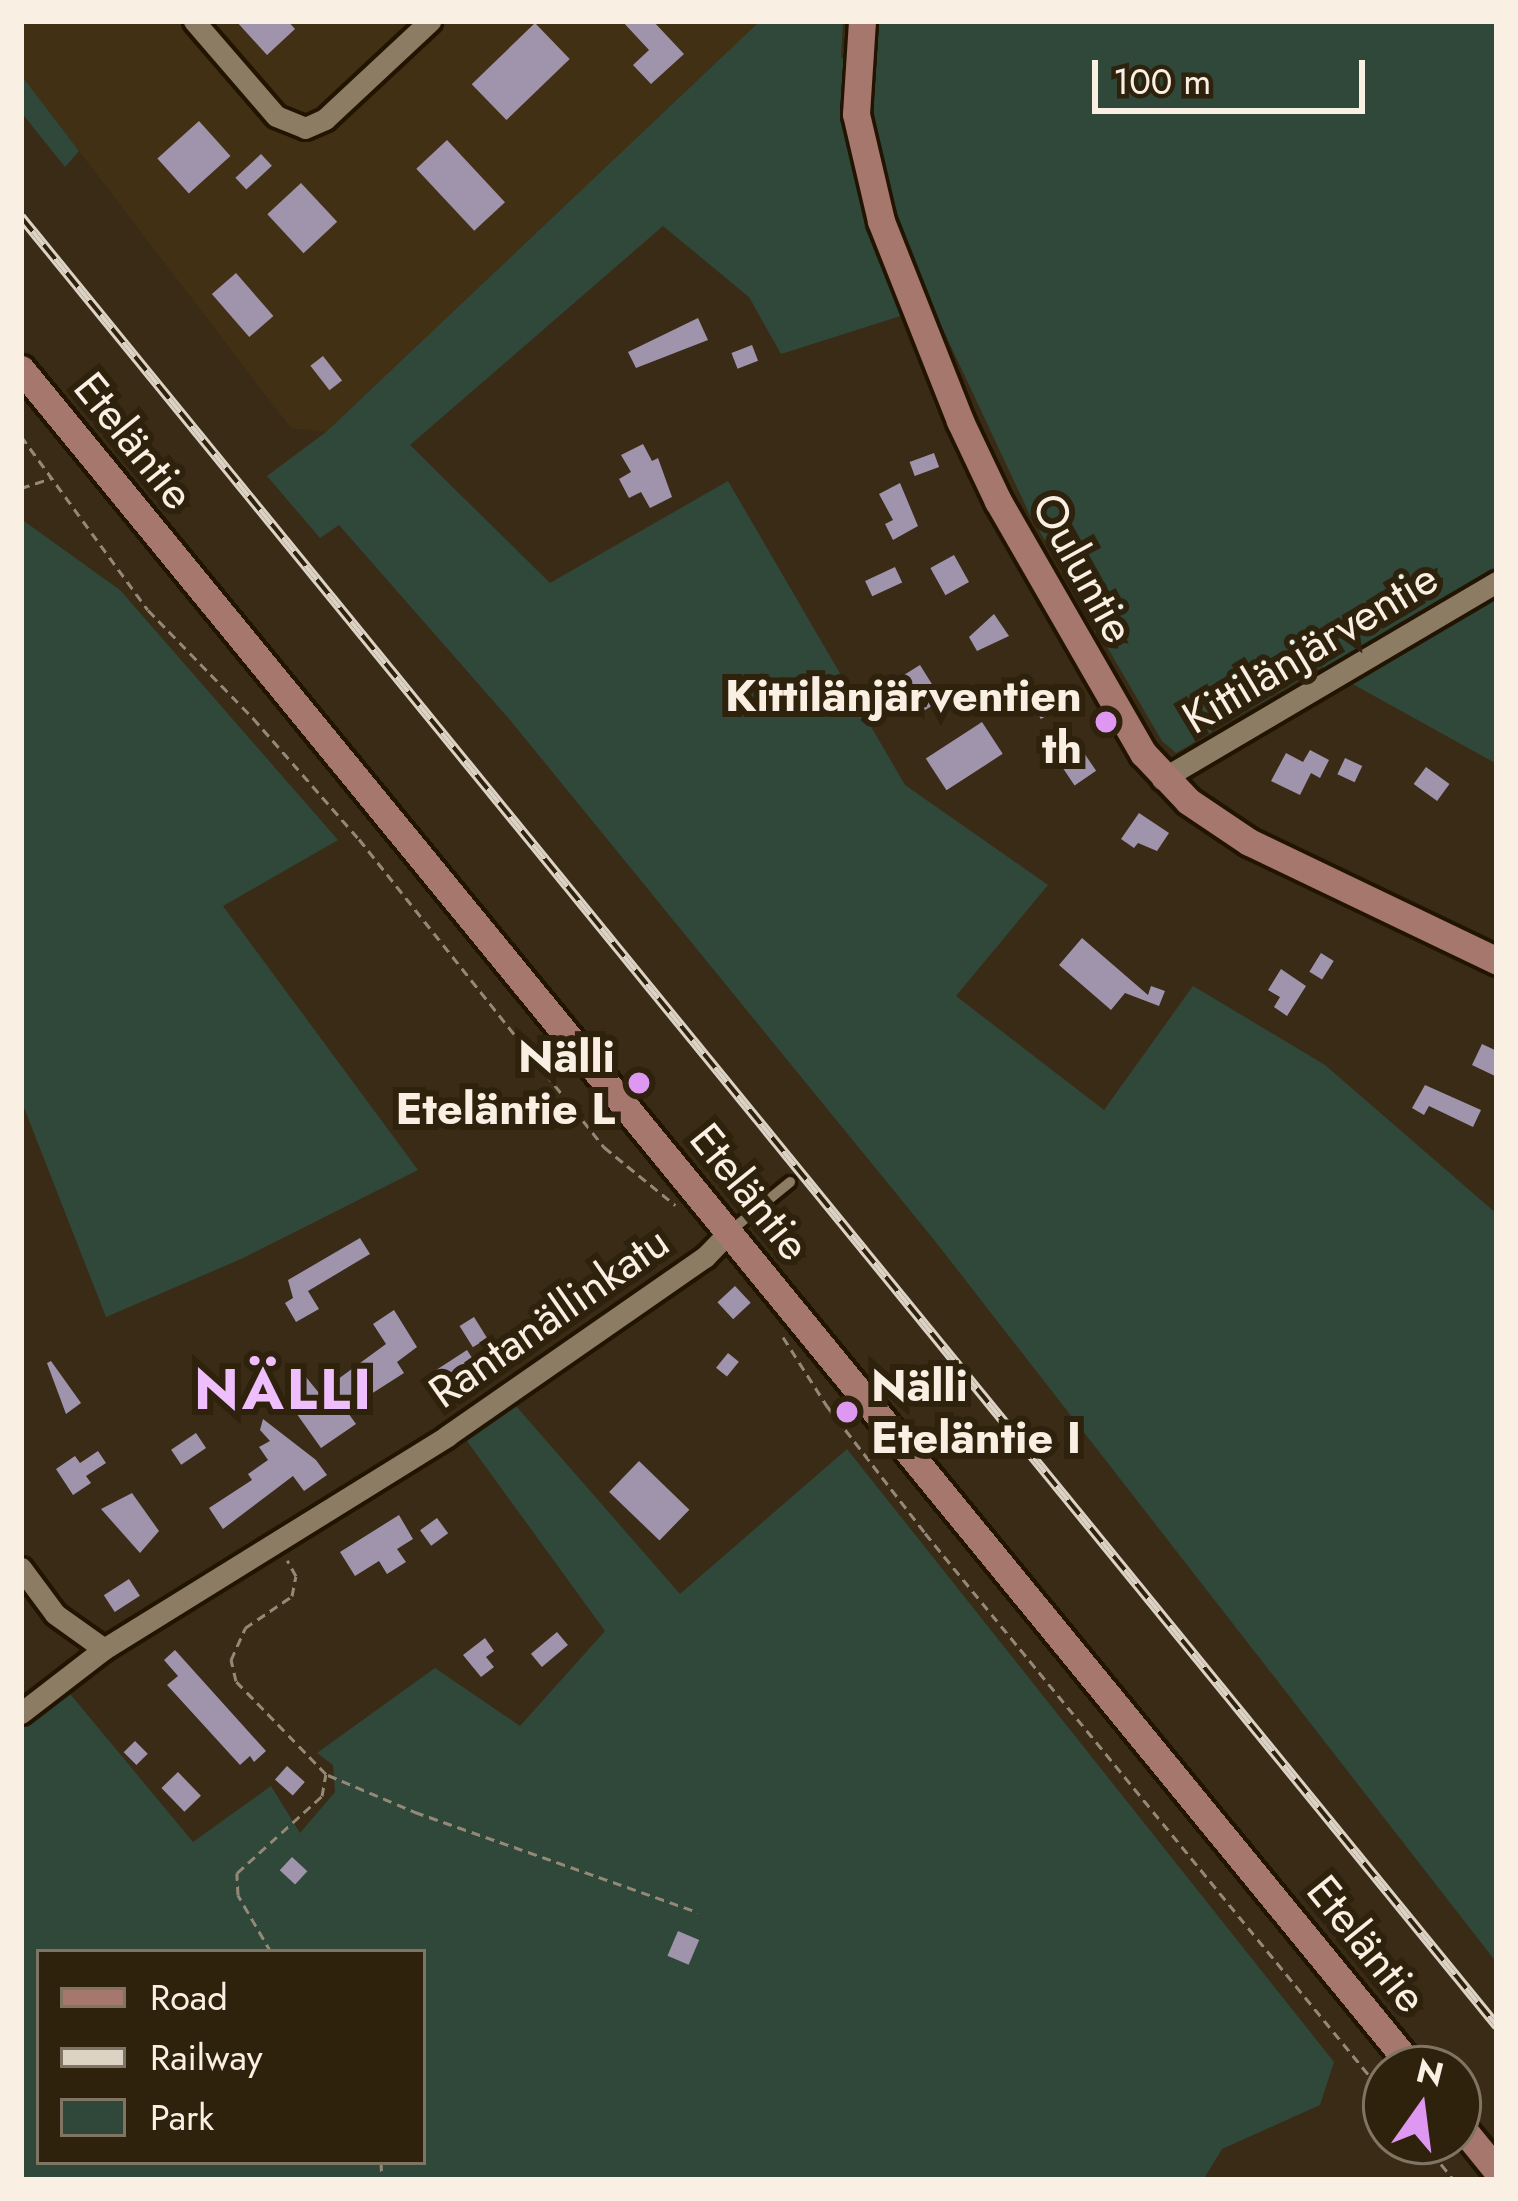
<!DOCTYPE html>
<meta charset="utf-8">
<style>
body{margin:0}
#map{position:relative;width:1518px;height:2201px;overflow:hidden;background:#3a2b17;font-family:Jost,sans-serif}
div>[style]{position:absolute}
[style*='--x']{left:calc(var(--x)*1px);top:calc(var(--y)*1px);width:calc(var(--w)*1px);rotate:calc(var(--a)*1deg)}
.built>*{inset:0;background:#423014}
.green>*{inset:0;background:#2f483a}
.building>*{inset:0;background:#a094ad;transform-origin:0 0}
.path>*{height:3px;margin-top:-1.5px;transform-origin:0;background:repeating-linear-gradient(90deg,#948877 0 9px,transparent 0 15px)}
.roads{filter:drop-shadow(3px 0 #211401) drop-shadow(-3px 0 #211401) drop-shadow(0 3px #211401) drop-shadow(0 -3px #211401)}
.lane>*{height:10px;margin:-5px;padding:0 5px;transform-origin:5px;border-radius:5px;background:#8d7c64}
.street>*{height:21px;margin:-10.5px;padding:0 10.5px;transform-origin:10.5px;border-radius:10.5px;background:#8d7c64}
.secondary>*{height:27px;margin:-13.5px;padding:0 13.5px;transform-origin:13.5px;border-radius:13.5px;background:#a6776d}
.rail>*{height:10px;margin-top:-5px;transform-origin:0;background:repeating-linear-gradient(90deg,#2f220d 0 18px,#ddd3c5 0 36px);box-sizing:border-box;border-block:3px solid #ddd3c5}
.dots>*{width:33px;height:33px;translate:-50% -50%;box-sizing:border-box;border:6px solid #2f220d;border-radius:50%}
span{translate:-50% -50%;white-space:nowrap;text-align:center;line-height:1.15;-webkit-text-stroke:12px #2f220d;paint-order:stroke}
.street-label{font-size:45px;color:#f9f0e3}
.poi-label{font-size:45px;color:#f9f0e3;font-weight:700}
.right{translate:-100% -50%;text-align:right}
.left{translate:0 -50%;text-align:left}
.district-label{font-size:57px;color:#efbefc;font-weight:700;letter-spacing:3px}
.frame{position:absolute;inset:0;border:24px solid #f9f0e3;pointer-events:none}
.legend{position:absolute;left:36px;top:1949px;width:390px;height:216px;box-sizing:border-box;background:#2f220d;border:3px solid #807463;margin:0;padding:15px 21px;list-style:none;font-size:36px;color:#f9f0e3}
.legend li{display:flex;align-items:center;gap:24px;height:60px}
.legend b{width:60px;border:3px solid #807463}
.north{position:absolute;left:1362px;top:2045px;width:120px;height:120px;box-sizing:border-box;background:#2f220d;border:3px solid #807463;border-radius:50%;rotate:14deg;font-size:33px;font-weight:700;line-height:48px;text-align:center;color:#f9f0e3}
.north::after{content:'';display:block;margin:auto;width:42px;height:54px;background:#df98f1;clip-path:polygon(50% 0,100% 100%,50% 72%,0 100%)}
.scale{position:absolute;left:1092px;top:60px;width:273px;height:54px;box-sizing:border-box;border:6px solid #f9f0e3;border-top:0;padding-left:15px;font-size:36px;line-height:42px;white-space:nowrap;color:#f9f0e3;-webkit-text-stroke:9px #2f220d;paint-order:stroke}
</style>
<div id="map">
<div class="built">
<i style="clip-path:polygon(21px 21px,760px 21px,326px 432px,291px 428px,21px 75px)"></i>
</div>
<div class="green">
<i style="clip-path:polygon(760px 21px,843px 21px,841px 59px,879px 21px,1497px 21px,1497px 764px,1322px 667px,1176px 753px,1162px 741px,1029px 513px,932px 306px,781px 354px,749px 297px,663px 226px,410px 445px,550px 583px,728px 481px,905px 785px,1048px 885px,956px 996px,1104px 1110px,1193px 986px,1325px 1065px,1497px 1214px,1497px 1963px,935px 1241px,510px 720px,339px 525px,320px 538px,267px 476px,326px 432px)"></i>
<i style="clip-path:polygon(21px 75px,79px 151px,65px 167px,21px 112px)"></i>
<i style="clip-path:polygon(21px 519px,120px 590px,338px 840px,223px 906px,418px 1170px,241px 1259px,106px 1317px,21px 1100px)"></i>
<i style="clip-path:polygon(evenodd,516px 1406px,680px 1594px,847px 1449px,1334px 2062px,1320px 2105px,1222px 2149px,1203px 2180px,21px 2180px,21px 1717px,66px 1689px,193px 1842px,271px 1786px,300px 1833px,335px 1792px,333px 1765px,317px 1753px,435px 1668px,520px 1726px,605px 1631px,467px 1441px,516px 1406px,39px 1952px,423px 1952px,423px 2162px,39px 2162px,39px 1952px)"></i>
</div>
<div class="building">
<i style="clip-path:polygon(236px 21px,288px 21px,295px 29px,267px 55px)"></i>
<i style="clip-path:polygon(622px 21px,653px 21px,684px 54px,651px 84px,633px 65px,649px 50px)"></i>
<i style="left:535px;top:23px;width:50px;height:88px;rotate:46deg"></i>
<i style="left:199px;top:121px;width:47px;height:56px;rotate:48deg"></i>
<i style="left:447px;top:140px;width:85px;height:42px;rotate:47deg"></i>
<i style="left:261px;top:154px;width:16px;height:35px;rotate:47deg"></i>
<i style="left:301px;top:183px;width:53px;height:46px;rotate:47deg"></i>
<i style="left:236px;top:273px;width:57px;height:32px;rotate:49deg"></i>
<i style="clip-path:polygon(698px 318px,708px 340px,636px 368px,628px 352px)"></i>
<i style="left:752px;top:345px;width:17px;height:22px;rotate:69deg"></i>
<i style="left:323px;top:356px;width:31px;height:16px;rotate:52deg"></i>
<i style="clip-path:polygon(643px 444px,652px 461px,658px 458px,672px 497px,650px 508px,641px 492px,629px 498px,619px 479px,631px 472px,621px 455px)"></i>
<i style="left:934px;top:453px;width:15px;height:26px;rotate:70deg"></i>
<i style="clip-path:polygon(900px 483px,918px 526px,893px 540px,885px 524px,893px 520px,879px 494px)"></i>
<i style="left:954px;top:555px;width:31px;height:27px;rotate:61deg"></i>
<i style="left:895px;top:567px;width:17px;height:33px;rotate:65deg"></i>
<i style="clip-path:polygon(994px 614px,1009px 636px,977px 651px,969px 637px)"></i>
<i style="left:920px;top:665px;width:41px;height:20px;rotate:58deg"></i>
<i style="left:1053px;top:691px;width:19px;height:24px;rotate:62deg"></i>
<i style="left:982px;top:722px;width:38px;height:67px;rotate:57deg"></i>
<i style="left:1076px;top:741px;width:36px;height:26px;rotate:56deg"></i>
<i style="clip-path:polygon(1310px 750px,1329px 760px,1320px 778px,1311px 773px,1300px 795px,1271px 781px,1286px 753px,1303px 762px)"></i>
<i style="left:1345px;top:758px;width:19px;height:18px;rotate:25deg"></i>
<i style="left:1426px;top:767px;width:29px;height:21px;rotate:36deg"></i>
<i style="clip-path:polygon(1139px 813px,1169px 833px,1157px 851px,1138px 843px,1134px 848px,1121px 839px)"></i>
<i style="clip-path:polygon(1082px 938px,1148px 995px,1151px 986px,1165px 991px,1159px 1006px,1125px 993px,1111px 1010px,1059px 965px)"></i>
<i style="left:1321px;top:953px;width:15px;height:22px;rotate:32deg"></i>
<i style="clip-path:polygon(1281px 969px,1306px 986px,1287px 1016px,1274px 1007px,1280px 997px,1268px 990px)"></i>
<i style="clip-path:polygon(1482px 1044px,1497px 1051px,1497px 1077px,1472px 1065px)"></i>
<i style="clip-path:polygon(1425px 1085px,1481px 1110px,1473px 1127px,1429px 1106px,1424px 1115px,1412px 1108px)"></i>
<i style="clip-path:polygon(360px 1238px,370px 1254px,308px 1291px,319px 1309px,296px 1322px,285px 1303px,293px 1298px,288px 1280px)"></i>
<i style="left:735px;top:1286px;width:23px;height:24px;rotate:47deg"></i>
<i style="clip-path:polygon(394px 1310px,417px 1347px,397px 1362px,404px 1373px,346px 1410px,356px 1424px,321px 1448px,294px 1410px,307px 1401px,285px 1376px,297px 1366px,319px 1393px,386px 1344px,373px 1324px)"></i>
<i style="left:474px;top:1317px;width:25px;height:17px;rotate:58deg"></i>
<i style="left:467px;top:1350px;width:24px;height:40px;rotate:57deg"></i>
<i style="left:728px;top:1353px;width:14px;height:19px;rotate:39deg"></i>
<i style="clip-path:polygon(51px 1361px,81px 1403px,66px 1414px,47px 1363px)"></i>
<i style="clip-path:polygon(263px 1419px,316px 1460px,327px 1475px,304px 1491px,293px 1476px,223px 1529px,209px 1508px,252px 1480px,248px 1474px,268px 1460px,259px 1447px,270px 1441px,260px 1430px)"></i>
<i style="left:196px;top:1433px;width:18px;height:30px;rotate:56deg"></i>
<i style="clip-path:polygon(98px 1451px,106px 1463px,86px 1476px,91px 1483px,73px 1495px,56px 1469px,75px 1456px,80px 1463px)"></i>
<i style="left:639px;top:1461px;width:70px;height:43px;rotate:44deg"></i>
<i style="clip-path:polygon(132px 1493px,159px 1531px,140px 1553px,101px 1509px)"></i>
<i style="clip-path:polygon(399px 1515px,413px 1539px,397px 1549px,406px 1562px,387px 1574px,379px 1561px,355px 1576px,340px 1552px)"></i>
<i style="left:437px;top:1518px;width:19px;height:21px;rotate:54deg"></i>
<i style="left:129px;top:1579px;width:20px;height:30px;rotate:57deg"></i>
<i style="left:557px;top:1632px;width:17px;height:34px;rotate:50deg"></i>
<i style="clip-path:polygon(485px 1638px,494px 1651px,486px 1657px,494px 1667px,481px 1677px,463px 1655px)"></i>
<i style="clip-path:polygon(175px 1650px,266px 1751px,254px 1762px,250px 1756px,240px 1765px,167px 1685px,178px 1676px,164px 1660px)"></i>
<i style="left:135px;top:1741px;width:18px;height:16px;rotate:45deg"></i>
<i style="left:287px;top:1766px;width:24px;height:18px;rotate:42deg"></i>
<i style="left:178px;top:1772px;width:33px;height:23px;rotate:46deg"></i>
<i style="left:292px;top:1857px;width:21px;height:18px;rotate:43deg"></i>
<i style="left:678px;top:1931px;width:23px;height:27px;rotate:23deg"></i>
</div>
<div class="path">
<i style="--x:21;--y:436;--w:215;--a:53.9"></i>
<i style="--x:148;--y:610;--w:151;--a:45.8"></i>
<i style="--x:253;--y:718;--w:161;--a:48.8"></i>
<i style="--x:359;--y:839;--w:394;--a:51.5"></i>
<i style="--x:604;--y:1147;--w:92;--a:39.2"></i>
<i style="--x:21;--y:488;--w:33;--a:-18"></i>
<i style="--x:783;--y:1337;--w:82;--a:57.5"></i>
<i style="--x:827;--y:1406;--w:160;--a:52.3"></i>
<i style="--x:925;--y:1533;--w:728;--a:50.69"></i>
<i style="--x:328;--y:1775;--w:95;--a:23"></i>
<i style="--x:415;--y:1812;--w:300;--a:19.5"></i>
<i style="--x:271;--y:1952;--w:66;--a:-120.1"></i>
<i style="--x:238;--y:1895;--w:22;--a:-93"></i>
<i style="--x:237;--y:1873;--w:115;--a:-42.2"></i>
<i style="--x:322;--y:1796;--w:22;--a:-80"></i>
<i style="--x:326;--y:1774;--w:129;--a:-134.1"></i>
<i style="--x:236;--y:1681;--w:22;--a:-103"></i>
<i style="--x:231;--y:1660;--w:35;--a:-66"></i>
<i style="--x:245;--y:1628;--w:57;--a:-34.2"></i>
<i style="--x:292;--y:1596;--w:20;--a:-79"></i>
<i style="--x:296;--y:1576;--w:18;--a:-119"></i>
<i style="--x:1422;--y:2141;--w:50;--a:50.6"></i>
<i style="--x:381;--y:2162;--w:18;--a:87"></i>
</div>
<div class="roads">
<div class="lane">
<i style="--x:729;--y:1232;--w:79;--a:-39.3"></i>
</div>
<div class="street">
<i style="--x:194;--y:21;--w:125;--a:49.2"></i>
<i style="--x:276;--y:116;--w:31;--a:22"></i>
<i style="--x:305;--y:128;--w:22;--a:-24"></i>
<i style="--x:325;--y:119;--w:144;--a:-43"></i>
<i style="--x:1162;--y:779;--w:389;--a:-30.5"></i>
<i style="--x:21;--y:1568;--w:57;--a:53.5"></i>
<i style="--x:55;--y:1614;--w:60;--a:35.5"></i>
<i style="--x:21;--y:1713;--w:105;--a:-37.6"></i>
<i style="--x:104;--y:1649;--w:404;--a:-31.8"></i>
<i style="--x:447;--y:1436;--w:314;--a:-34.8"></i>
<i style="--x:705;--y:1257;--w:35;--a:-46"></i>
</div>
<div class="secondary">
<i style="--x:862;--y:21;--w:93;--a:93.7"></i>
<i style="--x:856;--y:114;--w:110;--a:76.8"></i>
<i style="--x:881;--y:221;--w:215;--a:68.4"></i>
<i style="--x:960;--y:421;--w:89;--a:64.6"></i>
<i style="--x:998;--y:501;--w:291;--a:60.1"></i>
<i style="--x:1143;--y:753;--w:66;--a:46.8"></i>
<i style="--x:1188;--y:801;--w:73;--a:33.9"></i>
<i style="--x:1249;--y:842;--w:275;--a:25.6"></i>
<i style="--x:21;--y:369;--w:2198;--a:50.67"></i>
<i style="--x:1458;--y:2123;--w:62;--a:50.9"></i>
</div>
</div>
<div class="rail">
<i style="--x:21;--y:217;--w:2335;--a:50.79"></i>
</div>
<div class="dots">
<i style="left:1106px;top:722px;background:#df98f1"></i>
<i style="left:639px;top:1083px;background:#df98f1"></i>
<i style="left:847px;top:1412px;background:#df98f1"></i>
</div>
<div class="street-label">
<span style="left:134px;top:441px;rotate:51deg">Eteläntie</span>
<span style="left:1083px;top:568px;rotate:61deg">Ouluntie</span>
<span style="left:1310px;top:648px;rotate:-31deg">Kittilänjärventie</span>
<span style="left:750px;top:1192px;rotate:51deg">Eteläntie</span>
<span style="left:549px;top:1317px;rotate:-35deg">Rantanällinkatu</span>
<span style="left:1367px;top:1944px;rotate:51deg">Eteläntie</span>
</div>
<div class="poi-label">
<span class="right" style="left:1082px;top:722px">Kittilänjärventien<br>th</span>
<span class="right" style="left:615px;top:1083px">Nälli<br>Eteläntie L</span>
<span class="left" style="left:871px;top:1412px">Nälli<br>Eteläntie I</span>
</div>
<div class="district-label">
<span style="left:284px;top:1390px">NÄLLI</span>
</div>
<div class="frame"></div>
<ul class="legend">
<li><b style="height:15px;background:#a6776d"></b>Road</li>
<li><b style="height:15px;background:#ddd3c5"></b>Railway</li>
<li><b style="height:33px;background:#2f483a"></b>Park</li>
</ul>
<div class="north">N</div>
<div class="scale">100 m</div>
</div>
